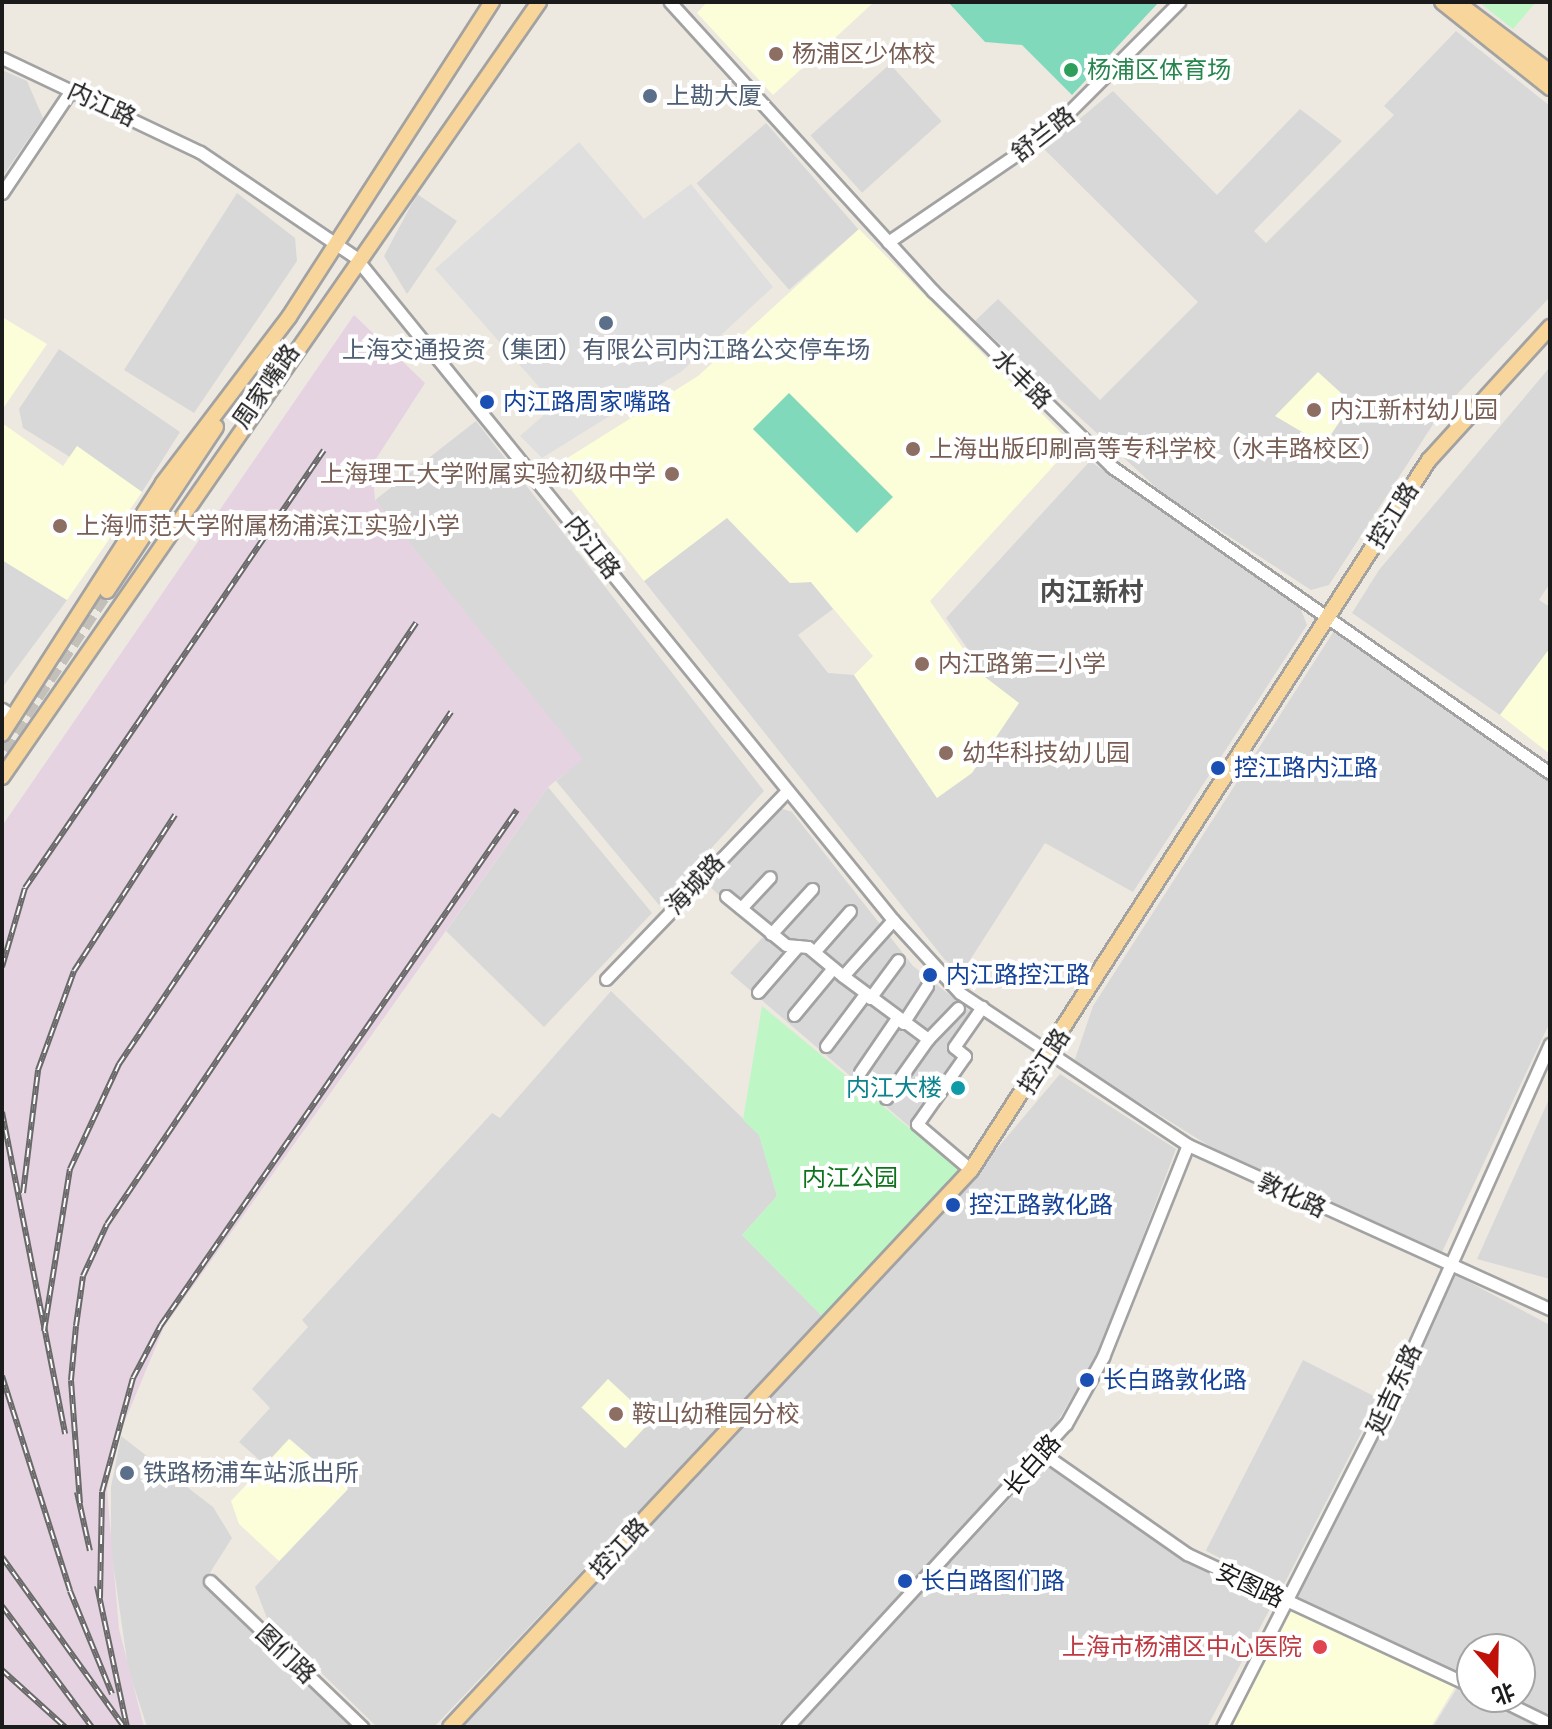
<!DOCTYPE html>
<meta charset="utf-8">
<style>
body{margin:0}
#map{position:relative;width:1552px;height:1729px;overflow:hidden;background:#ede9e1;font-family:"IBM Plex Sans","Noto Sans SC",sans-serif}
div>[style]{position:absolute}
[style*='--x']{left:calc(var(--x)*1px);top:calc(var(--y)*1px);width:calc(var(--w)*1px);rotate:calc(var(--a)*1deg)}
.residential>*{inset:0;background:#d9d8d8;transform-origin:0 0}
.industrial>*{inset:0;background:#e5d3e1}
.education>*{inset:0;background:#fcfdd9;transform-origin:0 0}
.park>*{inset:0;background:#bef6c6}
.pitch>*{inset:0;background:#81d9bc;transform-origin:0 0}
.parking>*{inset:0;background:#dfdfdf}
.major-tunnel>*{height:14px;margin-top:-7px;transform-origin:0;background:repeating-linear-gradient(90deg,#c3c0b9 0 14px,transparent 0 21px)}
.roads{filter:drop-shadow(2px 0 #a2a2a2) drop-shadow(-2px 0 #a2a2a2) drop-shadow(0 2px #a2a2a2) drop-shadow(0 -2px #a2a2a2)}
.minor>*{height:11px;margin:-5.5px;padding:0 5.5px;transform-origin:5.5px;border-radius:5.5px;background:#fff}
.major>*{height:14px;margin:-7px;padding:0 7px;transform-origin:7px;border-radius:7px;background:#f8d59b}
.rail>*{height:6px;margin-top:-3px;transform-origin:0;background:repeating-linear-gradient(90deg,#fff 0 9px,#696969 0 18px);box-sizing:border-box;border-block:2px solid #696969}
.dots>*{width:22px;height:22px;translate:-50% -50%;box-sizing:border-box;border:4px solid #fff;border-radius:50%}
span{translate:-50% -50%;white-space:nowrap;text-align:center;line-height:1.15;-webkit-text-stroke:8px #fff;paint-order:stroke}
.education-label{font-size:24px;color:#785e54}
.left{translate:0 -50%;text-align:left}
.right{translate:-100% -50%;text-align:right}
.leisure-label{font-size:24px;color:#27864d}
.service-label{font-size:24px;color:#4e5e75}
.street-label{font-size:24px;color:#1b1b1b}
.transit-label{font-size:24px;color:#164399}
.culture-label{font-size:24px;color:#0d838f}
.park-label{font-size:24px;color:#0f731d}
.health-label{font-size:24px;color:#be3a42}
.neighbourhood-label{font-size:26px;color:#4e4e4e;font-weight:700}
.frame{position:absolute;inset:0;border:4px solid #1b1b1b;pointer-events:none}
.north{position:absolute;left:1456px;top:1633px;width:80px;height:80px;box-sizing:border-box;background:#fff;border:2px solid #a4a4a4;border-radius:50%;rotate:160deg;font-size:22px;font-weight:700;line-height:32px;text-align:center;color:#1b1b1b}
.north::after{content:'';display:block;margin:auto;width:28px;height:36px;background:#bf1108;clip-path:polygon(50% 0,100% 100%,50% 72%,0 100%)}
</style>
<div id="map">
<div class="residential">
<i style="clip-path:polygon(1456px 31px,1550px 106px,1550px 297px,1443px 409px,1329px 585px,1311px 590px,1162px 493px,975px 321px,998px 299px,1100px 400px,1198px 302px,1044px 149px,1113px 91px,1217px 195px,1300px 109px,1342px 141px,1254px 231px,1266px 243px,1394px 115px,1384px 106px)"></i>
<i style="left:890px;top:64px;width:77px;height:107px;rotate:48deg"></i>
<i style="clip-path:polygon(2px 70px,27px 81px,43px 118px,2px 177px)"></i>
<i style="left:766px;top:123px;width:141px;height:92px;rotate:49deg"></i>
<i style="clip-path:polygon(237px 193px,295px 238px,297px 261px,194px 413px,124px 370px)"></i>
<i style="clip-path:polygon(417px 194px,457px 221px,407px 294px,384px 256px)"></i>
<i style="clip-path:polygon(59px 349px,180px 432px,142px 492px,77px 446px,70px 457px,23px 428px,19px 409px)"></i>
<i style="clip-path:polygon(1550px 367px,1550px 583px,1539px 600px,1550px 607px,1550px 648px,1500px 715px,1352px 613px,1379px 570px)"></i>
<i style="clip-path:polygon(476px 421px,764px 791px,659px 905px,556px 781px,582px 759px,375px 500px)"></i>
<i style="clip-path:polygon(1090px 461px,1300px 607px,1307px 625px,1133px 892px,1045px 843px,963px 971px,945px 960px,644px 581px,727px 517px,790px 583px,811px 582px,833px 609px,798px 635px,828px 673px,854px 675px,937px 798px,983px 671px,946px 618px)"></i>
<i style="clip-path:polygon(2px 560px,67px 600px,2px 688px)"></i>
<i style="clip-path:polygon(1334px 631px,1550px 783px,1550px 1022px,1442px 1252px,1211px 1147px,1074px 1062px,1093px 1006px)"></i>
<i style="clip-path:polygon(548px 787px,652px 913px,544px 1027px,446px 931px)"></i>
<i style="clip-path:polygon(780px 808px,792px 812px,913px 966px,973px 1013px,948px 1047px,960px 1057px,911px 1128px,730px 973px,763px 937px,707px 884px)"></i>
<i style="clip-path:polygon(611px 991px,759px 1134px,777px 1196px,742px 1235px,823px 1317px,434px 1727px,377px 1727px,268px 1621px,255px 1587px,348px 1489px,290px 1439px,265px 1465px,239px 1442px,270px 1408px,252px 1389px,308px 1327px,302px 1320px,492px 1113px,500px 1118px)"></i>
<i style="clip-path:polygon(1060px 1074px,1176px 1149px,1099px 1352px,1039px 1452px,776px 1727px,461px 1727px,957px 1196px)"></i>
<i style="clip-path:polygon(1550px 1097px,1550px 1279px,1477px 1259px)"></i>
<i style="clip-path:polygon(1454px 1274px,1550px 1325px,1550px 1717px,1506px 1697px,1520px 1697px,1520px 1649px,1472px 1649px,1472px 1681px,1294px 1598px)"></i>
<i style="left:1303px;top:1360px;width:85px;height:214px;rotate:27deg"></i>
<i style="clip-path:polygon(121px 1436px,213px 1507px,232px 1538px,206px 1579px,358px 1727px,147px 1727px,128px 1668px,111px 1549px,111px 1487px)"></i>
<i style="clip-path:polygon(1045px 1462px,1169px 1548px,1271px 1607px,1207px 1727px,793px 1727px)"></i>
<i style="clip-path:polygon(1457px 1688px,1521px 1714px,1543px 1727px,1433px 1727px)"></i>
</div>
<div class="industrial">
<i style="clip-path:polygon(354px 315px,425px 383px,372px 465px,375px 500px,583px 759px,548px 787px,164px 1327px,117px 1440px,107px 1490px,119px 1629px,144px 1727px,2px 1727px,2px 826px)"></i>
</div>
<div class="education">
<i style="clip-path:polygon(707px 2px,874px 2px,773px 95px,697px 13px)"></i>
<i style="clip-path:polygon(859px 229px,1066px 438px,1058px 461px,930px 601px,981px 674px,1019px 703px,972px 773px,937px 798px,854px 675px,873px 656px,811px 582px,790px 583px,727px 518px,644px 581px,553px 467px,698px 376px)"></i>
<i style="clip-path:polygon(2px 317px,47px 344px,2px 410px)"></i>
<i style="clip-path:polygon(1318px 372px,1352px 403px,1324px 445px,1275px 416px)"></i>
<i style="clip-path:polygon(2px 423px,63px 466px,77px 446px,142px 492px,67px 600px,2px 560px)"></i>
<i style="clip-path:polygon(1550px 648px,1550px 754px,1500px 715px)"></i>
<i style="left:608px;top:1379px;width:60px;height:39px;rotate:43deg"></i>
<i style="clip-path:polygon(289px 1439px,348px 1489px,279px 1561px,239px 1524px,231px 1501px)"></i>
<i style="clip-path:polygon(1290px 1607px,1455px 1687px,1431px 1727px,1226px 1727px)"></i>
</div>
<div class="park">
<i style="clip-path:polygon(1479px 2px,1536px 2px,1513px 29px)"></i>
<i style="clip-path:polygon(762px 1006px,960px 1170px,823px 1317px,742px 1235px,777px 1196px,759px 1135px,743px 1120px)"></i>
</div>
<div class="pitch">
<i style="clip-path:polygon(948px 2px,1159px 2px,1072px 95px,1022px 45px,985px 42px)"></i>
<i style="left:789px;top:393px;width:147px;height:51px;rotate:45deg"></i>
</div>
<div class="parking">
<i style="clip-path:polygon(579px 142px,644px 219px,691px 184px,773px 287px,682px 371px,542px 458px,520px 436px,555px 405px,435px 269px)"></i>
</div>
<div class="major-tunnel">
<i style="--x:2;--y:749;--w:190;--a:-56.4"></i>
</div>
<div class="roads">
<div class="minor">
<i style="--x:670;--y:2;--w:391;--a:47.7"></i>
<i style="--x:933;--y:291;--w:251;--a:44.5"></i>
<i style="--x:1112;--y:467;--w:534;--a:34.94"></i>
<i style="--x:2;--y:58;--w:219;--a:25.4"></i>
<i style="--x:200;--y:152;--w:187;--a:34.1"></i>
<i style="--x:355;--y:257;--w:854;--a:50.94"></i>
<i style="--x:893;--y:920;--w:99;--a:47.5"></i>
<i style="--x:960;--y:993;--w:274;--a:33.7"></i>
<i style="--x:1188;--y:1145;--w:397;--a:24.4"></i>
<i style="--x:2;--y:193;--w:125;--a:-56.1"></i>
<i style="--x:888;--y:242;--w:195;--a:-34.3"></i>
<i style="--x:1049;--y:132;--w:184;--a:-45"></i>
<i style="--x:2;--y:709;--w:14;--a:34"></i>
<i style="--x:726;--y:896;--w:77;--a:39.2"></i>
<i style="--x:786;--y:945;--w:22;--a:5"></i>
<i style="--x:808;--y:947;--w:45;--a:39.6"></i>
<i style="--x:741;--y:908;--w:42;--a:-46.9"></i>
<i style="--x:893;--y:920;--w:75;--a:131.8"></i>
<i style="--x:843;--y:976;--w:106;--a:36.5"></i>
<i style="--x:928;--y:1039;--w:43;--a:-45.9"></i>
<i style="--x:771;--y:934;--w:61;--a:-47.7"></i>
<i style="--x:815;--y:951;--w:53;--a:-48.8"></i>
<i style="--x:606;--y:979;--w:261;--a:-46.1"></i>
<i style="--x:758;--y:992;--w:61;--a:-49"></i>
<i style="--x:870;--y:998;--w:47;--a:-53.6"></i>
<i style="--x:794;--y:1015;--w:61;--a:-50.3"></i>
<i style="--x:903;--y:1023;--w:44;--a:-57"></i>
<i style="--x:826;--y:1046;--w:65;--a:-53.1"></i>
<i style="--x:860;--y:1072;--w:65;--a:-55.6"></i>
<i style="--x:886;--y:1098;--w:72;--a:-54.6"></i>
<i style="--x:971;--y:1170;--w:71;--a:-139.6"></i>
<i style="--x:917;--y:1124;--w:83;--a:-54.8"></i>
<i style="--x:965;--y:1056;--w:14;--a:-141"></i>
<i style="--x:954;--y:1047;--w:49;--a:-55"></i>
<i style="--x:1045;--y:1455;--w:173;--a:34.9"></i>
<i style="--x:1187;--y:1554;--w:314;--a:24.9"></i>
<i style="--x:210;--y:1581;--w:211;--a:43.8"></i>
<i style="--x:1495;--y:1697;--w:61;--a:26.1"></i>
<i style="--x:787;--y:1727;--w:412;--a:-47.4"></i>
<i style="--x:1066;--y:1424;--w:77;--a:-61.1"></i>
<i style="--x:1103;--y:1357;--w:228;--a:-68.2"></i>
<i style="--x:1222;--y:1727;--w:385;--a:-63"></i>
<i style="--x:1397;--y:1384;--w:373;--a:-65.8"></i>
</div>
<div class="major">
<i style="--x:1442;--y:2;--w:138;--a:38.5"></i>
<i style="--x:1457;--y:2;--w:116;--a:37"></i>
<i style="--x:107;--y:591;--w:197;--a:-56.4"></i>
<i style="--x:2;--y:734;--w:298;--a:-57.3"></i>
<i style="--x:163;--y:483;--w:208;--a:-52.8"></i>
<i style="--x:289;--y:317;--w:375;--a:-57.2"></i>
<i style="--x:2;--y:777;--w:943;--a:-55.28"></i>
<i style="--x:450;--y:1727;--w:763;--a:-46.91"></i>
<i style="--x:971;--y:1170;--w:845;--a:-57.18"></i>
<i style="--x:1429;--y:460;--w:180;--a:-47.7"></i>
</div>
</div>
<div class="rail">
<i style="--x:2;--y:967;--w:82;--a:-73.8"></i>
<i style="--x:25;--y:888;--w:530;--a:-55.68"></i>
<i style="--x:2;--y:1112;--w:328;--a:78.9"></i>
<i style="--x:23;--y:1193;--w:124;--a:-83"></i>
<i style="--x:38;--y:1070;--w:105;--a:-70"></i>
<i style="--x:74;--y:971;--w:186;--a:-57.1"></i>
<i style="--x:44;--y:1331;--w:164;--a:-80.9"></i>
<i style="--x:70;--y:1169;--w:116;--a:-65"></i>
<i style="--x:119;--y:1064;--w:532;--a:-56.04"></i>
<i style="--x:2;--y:1376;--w:225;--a:72.4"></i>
<i style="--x:70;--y:1591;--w:111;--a:67.8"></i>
<i style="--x:77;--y:1492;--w:60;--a:77.6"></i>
<i style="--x:80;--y:1503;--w:123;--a:-94.2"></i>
<i style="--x:71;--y:1380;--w:54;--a:-84.7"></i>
<i style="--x:76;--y:1326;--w:50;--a:-82"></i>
<i style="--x:83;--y:1276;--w:57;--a:-65.2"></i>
<i style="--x:107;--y:1224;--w:617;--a:-56.1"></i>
<i style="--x:2;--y:1557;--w:209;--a:54.3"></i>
<i style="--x:97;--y:1586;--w:144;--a:78"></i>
<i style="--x:100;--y:1598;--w:106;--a:-88.9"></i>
<i style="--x:102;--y:1492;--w:118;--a:-74.8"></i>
<i style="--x:133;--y:1378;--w:60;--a:-62.2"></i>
<i style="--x:161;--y:1325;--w:626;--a:-55.35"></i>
<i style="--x:2;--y:1606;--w:151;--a:53.4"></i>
<i style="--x:2;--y:1670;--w:85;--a:42.1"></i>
</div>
<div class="dots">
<i style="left:776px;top:54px;background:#8d6e63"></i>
<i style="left:1071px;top:70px;background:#2e9e5b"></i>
<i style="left:650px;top:96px;background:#5c6f8a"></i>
<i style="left:606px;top:323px;background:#5c6f8a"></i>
<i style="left:487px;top:402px;background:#1a4fb4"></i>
<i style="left:1314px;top:410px;background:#8d6e63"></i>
<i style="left:913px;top:449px;background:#8d6e63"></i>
<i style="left:672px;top:474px;background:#8d6e63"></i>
<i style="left:60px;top:526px;background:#8d6e63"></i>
<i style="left:922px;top:664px;background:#8d6e63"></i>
<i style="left:946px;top:753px;background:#8d6e63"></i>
<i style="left:1218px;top:768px;background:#1a4fb4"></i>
<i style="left:930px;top:975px;background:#1a4fb4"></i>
<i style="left:958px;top:1088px;background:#0f9aa8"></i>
<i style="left:953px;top:1205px;background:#1a4fb4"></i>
<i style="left:1087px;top:1380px;background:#1a4fb4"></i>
<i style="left:616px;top:1414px;background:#8d6e63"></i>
<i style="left:127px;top:1473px;background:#5c6f8a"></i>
<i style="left:905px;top:1581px;background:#1a4fb4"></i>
<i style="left:1320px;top:1647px;background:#e0444e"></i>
</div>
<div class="education-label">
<span class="left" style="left:792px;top:54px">杨浦区少体校</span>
<span class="left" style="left:1330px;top:410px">内江新村幼儿园</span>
<span class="left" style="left:929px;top:449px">上海出版印刷高等专科学校（水丰路校区）</span>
<span class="right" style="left:656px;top:474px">上海理工大学附属实验初级中学</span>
<span class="left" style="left:76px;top:526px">上海师范大学附属杨浦滨江实验小学</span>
<span class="left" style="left:938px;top:664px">内江路第二小学</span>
<span class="left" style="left:962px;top:753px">幼华科技幼儿园</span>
<span class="left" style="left:632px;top:1414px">鞍山幼稚园分校</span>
</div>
<div class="leisure-label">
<span class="left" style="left:1087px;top:70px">杨浦区体育场</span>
</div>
<div class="service-label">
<span class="left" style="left:666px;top:96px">上勘大厦</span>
<span style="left:606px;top:350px">上海交通投资（集团）有限公司内江路公交停车场</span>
<span class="left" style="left:143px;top:1473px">铁路杨浦车站派出所</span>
</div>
<div class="street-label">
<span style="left:102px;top:104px;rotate:25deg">内江路</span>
<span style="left:1043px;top:134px;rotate:-38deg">舒兰路</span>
<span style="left:1022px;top:379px;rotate:45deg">水丰路</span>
<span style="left:266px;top:386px;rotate:-55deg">周家嘴路</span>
<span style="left:1393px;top:515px;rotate:-58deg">控江路</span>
<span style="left:593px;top:547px;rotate:52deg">内江路</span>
<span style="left:695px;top:884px;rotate:-47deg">海城路</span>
<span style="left:1044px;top:1061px;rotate:-57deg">控江路</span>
<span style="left:1292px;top:1195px;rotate:25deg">敦化路</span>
<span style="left:1394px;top:1389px;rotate:-65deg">延吉东路</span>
<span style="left:1032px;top:1465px;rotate:-49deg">长白路</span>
<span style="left:619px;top:1548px;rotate:-47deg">控江路</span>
<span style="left:1250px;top:1585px;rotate:25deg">安图路</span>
<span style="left:286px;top:1654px;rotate:44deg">图们路</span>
</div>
<div class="transit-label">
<span class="left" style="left:503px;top:402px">内江路周家嘴路</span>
<span class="left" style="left:1234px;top:768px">控江路内江路</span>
<span class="left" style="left:946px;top:975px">内江路控江路</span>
<span class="left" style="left:969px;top:1205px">控江路敦化路</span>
<span class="left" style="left:1103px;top:1380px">长白路敦化路</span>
<span class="left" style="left:921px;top:1581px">长白路图们路</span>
</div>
<div class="culture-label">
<span class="right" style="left:942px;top:1088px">内江大楼</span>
</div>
<div class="park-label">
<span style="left:850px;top:1178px">内江公园</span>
</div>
<div class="health-label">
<span class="right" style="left:1302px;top:1647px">上海市杨浦区中心医院</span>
</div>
<div class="neighbourhood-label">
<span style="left:1092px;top:592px">内江新村</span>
</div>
<div class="frame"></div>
<div class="north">北</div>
</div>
